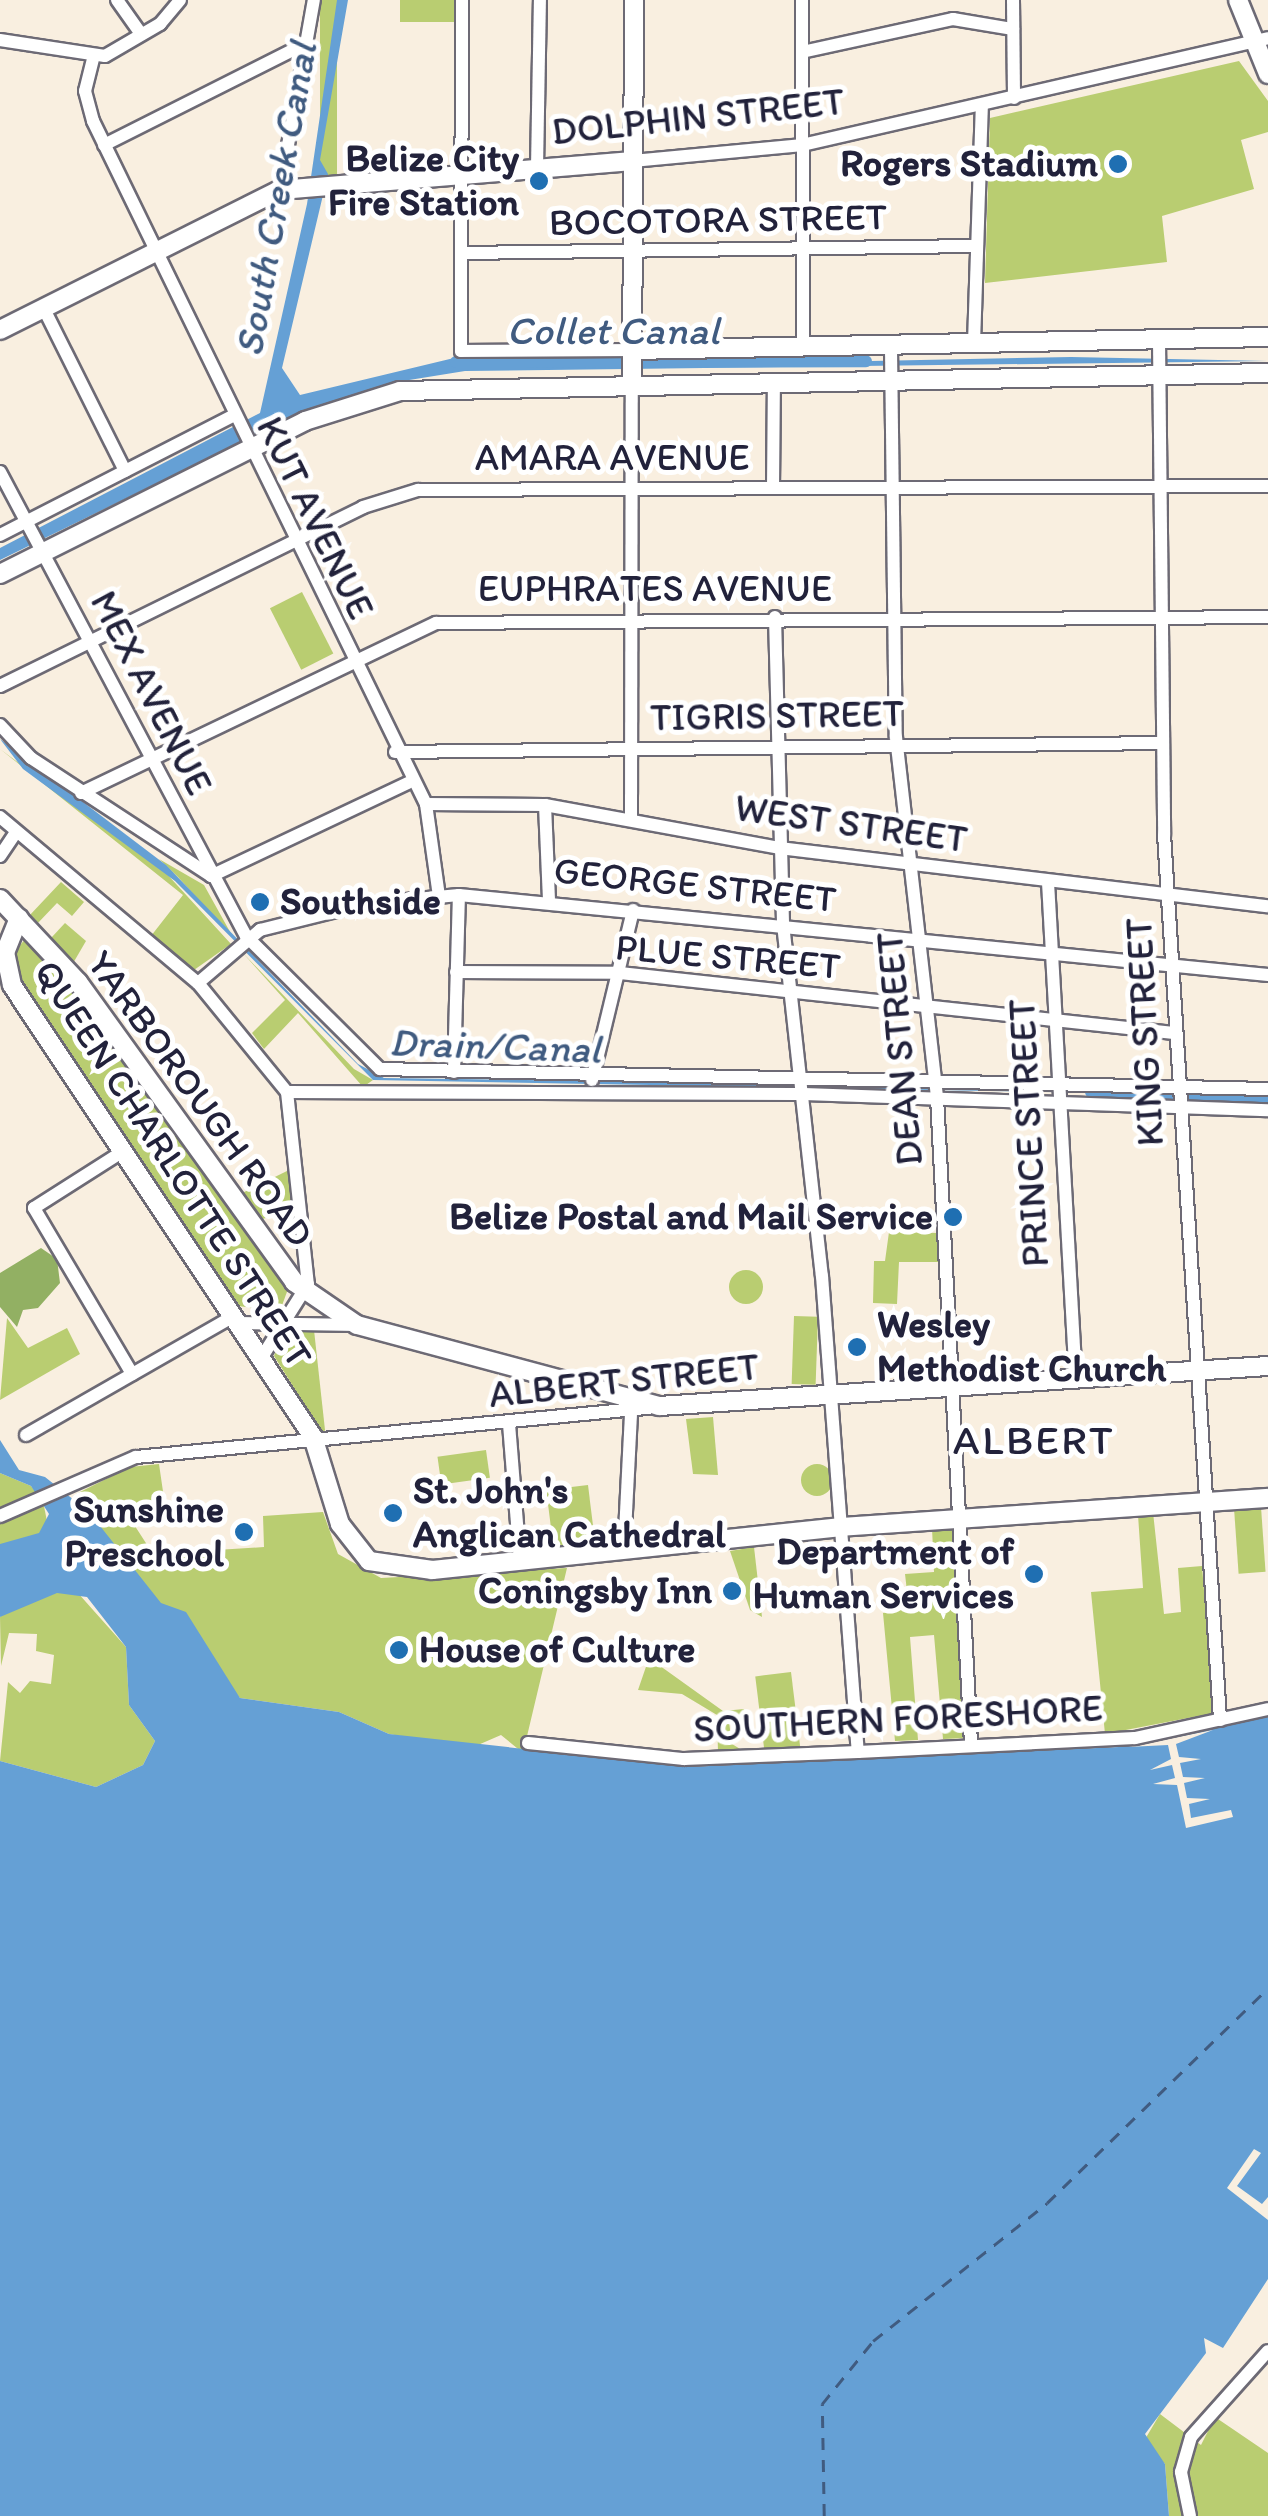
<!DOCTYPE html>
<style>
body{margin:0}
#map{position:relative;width:1268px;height:2516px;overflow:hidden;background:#f9efe0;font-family:Itim,sans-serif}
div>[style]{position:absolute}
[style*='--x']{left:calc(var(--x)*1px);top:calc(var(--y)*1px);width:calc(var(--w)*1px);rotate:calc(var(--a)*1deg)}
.green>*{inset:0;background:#b9cd71;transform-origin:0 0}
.round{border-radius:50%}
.forest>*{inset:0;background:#92b063}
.water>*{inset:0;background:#65a0d5}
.pier>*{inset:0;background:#f9efe0}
.canal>*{height:12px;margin:-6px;padding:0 6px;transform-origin:6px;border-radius:6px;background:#65a0d5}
.ferry>*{height:2.5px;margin-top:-1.25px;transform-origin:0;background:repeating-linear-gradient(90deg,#405b80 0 12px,transparent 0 22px)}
.roads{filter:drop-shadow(2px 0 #6d6a75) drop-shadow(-2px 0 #6d6a75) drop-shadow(0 2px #6d6a75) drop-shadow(0 -2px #6d6a75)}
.street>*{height:12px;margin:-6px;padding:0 6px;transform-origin:6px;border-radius:6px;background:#fff}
.secondary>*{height:18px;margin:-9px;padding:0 9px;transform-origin:9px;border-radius:9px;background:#fff}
.dots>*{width:28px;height:28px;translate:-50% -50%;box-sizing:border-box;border:5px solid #fff;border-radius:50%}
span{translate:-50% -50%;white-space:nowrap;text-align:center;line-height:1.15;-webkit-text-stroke:10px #fff;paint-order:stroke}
.street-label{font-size:38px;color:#22223b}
.poi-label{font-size:38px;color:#22223b;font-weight:700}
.right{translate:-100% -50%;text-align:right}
.left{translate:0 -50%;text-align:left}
.water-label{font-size:40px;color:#405b80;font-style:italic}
.quarter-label{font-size:42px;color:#22223b;letter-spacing:2.5px}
</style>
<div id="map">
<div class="green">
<i style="left:320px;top:0;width:17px;height:185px"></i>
<i style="left:400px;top:0;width:54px;height:22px"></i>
<i style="clip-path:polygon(1239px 61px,1268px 101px,1268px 132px,1241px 140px,1254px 189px,1162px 216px,1167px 262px,985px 283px,990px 118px)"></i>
<i style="left:302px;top:592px;width:69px;height:36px;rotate:63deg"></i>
<i style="clip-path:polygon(0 749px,166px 873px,231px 944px,194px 970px,151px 936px,183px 895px)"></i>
<i style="clip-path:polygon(159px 859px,204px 885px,234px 939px,178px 877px)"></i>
<i style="clip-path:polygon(61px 882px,84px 902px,72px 916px,57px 903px,37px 924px,29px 916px)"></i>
<i style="clip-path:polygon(65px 923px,86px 941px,72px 965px,51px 938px)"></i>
<i style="clip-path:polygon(28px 936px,70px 981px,288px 1289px,280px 1311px,238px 1306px,19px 977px,14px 952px)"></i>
<i style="clip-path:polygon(242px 952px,354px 1069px,373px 1080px,363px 1087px,298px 1013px,264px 1049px,252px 1033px,285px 1000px)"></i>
<i style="clip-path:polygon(291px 1169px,295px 1209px,256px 1221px,238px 1195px)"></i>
<i style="clip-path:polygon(889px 1232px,938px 1233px,940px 1262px,899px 1262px,897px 1304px,873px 1303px,874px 1261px,885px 1261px)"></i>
<i class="round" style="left:729px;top:1270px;width:34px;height:34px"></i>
<i style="left:794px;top:1316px;width:24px;height:68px;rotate:2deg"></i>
<i style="clip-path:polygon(7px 1318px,28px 1348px,67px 1328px,80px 1354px,0 1400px)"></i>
<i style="clip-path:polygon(314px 1330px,325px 1430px,323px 1434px,274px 1356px,284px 1331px)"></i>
<i style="clip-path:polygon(713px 1417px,718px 1475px,693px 1474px,686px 1419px)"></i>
<i style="left:486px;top:1450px;width:28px;height:49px;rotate:82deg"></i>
<i class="round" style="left:801px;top:1464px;width:32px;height:32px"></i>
<i style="clip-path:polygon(159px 1464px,167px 1519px,133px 1523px,153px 1554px,264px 1547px,263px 1516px,323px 1512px,338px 1554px,381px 1578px,567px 1568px,523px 1753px,501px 1735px,471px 1748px,389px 1734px,339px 1712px,240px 1698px,73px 1504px,76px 1494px,130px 1467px)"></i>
<i style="clip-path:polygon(0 1473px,31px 1486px,40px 1497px,0 1507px)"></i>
<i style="left:588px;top:1485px;width:61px;height:42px;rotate:83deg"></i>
<i style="clip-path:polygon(44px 1506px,50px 1537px,0 1557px,0 1520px)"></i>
<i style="left:1261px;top:1507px;width:65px;height:27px;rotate:86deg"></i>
<i style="clip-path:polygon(1153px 1512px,1164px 1614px,1181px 1612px,1178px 1568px,1202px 1566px,1214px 1713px,1105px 1734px,1091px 1592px,1143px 1588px,1138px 1515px)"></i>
<i style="clip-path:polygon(954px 1527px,967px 1738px,943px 1739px,934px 1635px,910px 1637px,918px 1740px,895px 1741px,883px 1613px,909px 1609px,905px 1574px,934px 1572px,932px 1528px)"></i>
<i style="clip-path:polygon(754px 1547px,762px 1617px,750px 1610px,730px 1551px)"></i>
<i style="clip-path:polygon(53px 1565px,126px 1647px,129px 1705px,155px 1741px,143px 1765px,96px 1787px,0 1761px,8px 1682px,20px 1693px,30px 1681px,51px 1684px,54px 1655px,36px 1651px,37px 1634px,9px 1633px,1px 1666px,0 1617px)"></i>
<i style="clip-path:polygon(649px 1658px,723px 1711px,744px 1709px,745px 1720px,729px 1722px,732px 1744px,745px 1752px,718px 1752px,717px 1715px,682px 1694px,638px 1690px)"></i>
<i style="left:791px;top:1672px;width:77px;height:36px;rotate:83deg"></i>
<i style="clip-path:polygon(1160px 2414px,1201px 2445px,1215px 2417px,1268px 2453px,1268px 2516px,1169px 2516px,1165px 2464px,1144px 2441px)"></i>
</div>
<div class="forest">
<i style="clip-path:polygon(41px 1248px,57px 1259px,60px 1283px,38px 1308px,23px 1310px,17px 1327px,0 1307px,0 1273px)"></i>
</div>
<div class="water">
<i style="clip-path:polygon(337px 0,348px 0,320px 160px,328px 174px,282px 368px,300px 395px,454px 358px,620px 366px,1071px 357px,1268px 361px,465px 371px,403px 381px,276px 425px,0 560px,0 548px,260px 413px,307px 204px)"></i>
<i style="clip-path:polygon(0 739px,166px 865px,358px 1064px,384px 1078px,1268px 1091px,1268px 1096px,373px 1080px,175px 881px,23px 769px)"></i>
<i style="clip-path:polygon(0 1440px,19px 1470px,45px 1477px,89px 1512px,161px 1603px,186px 1612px,240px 1698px,339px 1712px,389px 1734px,688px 1767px,1119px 1747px,1268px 1717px,1268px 2279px,1223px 2348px,1204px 2338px,1206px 2353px,1145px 2434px,1165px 2464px,1169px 2516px,0 2516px,0 1761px,96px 1787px,143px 1765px,155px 1741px,129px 1705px,126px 1647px,87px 1597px,57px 1593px,0 1617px,0 1544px,39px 1533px,49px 1514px,31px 1486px,0 1473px)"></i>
</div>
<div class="pier">
<i style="clip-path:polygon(1213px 1730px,1176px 1744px,1179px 1757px,1201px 1759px,1180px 1763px,1183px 1777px,1205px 1778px,1184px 1783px,1187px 1798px,1210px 1799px,1189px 1804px,1191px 1818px,1231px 1810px,1233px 1817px,1186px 1828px,1177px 1785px,1153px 1784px,1175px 1778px,1172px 1765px,1150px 1770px,1171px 1759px,1168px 1745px,1128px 1747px)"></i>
<i style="clip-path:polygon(1254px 2149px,1261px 2153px,1237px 2186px,1262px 2204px,1268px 2197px,1268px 2220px,1227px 2188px)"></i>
</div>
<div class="canal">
<i style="--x:456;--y:362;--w:410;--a:-0.1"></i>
<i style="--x:1091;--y:1092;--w:177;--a:2.6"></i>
</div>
<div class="ferry">
<i style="--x:824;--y:2516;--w:112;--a:-91"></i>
<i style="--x:822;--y:2404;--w:81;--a:-51"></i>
<i style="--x:873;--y:2341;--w:222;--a:-38.4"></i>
<i style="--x:1047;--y:2203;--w:308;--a:-44.2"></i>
</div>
<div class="roads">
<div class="street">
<i style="--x:117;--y:0;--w:42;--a:54.8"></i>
<i style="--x:462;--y:0;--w:351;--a:90.2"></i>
<i style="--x:461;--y:351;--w:171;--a:-0.3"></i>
<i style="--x:802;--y:0;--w:348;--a:89.8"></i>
<i style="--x:1013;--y:0;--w:98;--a:89.4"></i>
<i style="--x:0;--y:40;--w:106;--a:8.7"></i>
<i style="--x:105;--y:56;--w:64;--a:-30.2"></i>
<i style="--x:160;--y:24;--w:31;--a:-50"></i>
<i style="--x:802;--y:52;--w:155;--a:-12.3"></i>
<i style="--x:953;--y:19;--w:61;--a:9.5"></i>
<i style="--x:93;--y:59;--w:33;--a:104"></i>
<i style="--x:85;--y:91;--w:31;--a:75"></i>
<i style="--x:93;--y:121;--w:760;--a:64.01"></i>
<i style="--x:426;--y:804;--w:93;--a:82"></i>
<i style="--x:104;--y:145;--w:225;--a:-26.7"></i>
<i style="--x:633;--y:161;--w:170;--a:-5.4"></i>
<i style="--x:802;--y:145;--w:478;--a:-12.9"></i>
<i style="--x:537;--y:168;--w:168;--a:-89"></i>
<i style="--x:280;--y:190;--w:193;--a:-79.9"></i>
<i style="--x:462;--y:253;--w:513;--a:-0.78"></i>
<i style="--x:44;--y:309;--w:181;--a:63.4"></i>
<i style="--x:1159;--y:340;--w:494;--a:89.4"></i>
<i style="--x:1164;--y:834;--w:888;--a:86.38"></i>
<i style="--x:974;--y:343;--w:238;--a:-88.1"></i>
<i style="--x:891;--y:349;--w:388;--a:89.3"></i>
<i style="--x:896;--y:737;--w:362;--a:83.5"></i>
<i style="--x:937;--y:1097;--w:648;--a:86.99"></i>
<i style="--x:0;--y:472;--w:525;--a:62.07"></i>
<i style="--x:246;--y:936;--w:189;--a:44.8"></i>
<i style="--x:380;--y:1069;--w:888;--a:1.29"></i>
<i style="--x:773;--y:488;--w:107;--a:-89.5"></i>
<i style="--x:0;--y:535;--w:262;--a:-27.1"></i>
<i style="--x:775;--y:617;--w:307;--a:88.5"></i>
<i style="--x:783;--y:924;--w:354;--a:83.7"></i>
<i style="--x:822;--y:1276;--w:477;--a:85.7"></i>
<i style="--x:0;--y:686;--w:405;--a:-26.2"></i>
<i style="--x:363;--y:507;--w:58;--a:-17.2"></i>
<i style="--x:418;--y:490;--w:850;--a:-0.27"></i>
<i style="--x:0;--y:725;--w:45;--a:46.8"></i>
<i style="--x:31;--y:758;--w:215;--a:33.2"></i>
<i style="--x:395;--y:752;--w:766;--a:-0.67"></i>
<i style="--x:81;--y:793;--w:394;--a:-25.6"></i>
<i style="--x:436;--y:623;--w:832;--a:-0.41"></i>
<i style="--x:426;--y:804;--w:119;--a:0.5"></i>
<i style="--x:545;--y:805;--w:238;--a:10.4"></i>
<i style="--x:779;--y:848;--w:492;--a:6.8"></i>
<i style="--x:545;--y:805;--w:94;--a:87.6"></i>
<i style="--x:631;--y:816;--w:430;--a:-89.9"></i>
<i style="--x:0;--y:817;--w:258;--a:40"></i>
<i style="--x:198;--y:983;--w:141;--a:50.8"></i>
<i style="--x:287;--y:1092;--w:193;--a:83.8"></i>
<i style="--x:308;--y:1284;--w:86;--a:122.2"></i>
<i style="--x:0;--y:856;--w:29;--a:-56"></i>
<i style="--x:211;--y:876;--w:218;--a:-25.3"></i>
<i style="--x:1048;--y:882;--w:498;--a:86.8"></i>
<i style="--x:456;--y:972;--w:164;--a:0.3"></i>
<i style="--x:620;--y:973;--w:557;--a:6.18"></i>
<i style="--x:198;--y:983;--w:82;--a:-40.5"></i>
<i style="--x:260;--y:930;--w:107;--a:-14"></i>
<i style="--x:364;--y:904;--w:95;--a:-5.4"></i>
<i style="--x:459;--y:895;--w:813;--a:5.65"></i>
<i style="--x:454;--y:1072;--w:177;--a:-88.4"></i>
<i style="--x:592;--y:1080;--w:175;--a:-76.4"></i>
<i style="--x:287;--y:1092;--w:517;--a:0.22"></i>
<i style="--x:804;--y:1094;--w:464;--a:2"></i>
<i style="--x:125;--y:1150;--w:108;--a:147.5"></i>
<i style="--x:34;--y:1208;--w:193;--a:59.4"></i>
<i style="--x:239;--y:1323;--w:118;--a:1"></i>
<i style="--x:509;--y:1424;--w:138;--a:85.4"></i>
<i style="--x:26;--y:1435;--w:240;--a:-29.8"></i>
<i style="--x:0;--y:1516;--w:148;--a:-23.5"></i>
<i style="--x:136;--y:1457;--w:522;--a:-5.49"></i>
<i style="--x:624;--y:1552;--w:138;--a:-87.1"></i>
<i style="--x:528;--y:1743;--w:157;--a:5.9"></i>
<i style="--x:684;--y:1759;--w:174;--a:-2.3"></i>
<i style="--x:858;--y:1752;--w:277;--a:-2.9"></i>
<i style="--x:1135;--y:1738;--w:136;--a:-12.3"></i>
<i style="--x:1190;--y:2516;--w:45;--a:-101.6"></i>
<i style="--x:1181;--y:2472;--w:36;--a:-74"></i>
<i style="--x:1191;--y:2437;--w:115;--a:-48.2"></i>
</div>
<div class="secondary">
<i style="--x:1238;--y:0;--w:80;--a:67.9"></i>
<i style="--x:0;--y:330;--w:313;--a:-26.6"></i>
<i style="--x:280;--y:190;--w:354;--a:-4.7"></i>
<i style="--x:632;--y:350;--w:636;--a:-1.17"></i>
<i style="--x:632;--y:386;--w:386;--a:-89.7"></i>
<i style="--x:0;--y:574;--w:341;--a:-26.6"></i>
<i style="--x:305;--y:421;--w:100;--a:-17.5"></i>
<i style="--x:400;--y:391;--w:868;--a:-1.19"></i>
<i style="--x:0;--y:899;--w:114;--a:46.8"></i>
<i style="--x:78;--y:982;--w:370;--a:54.2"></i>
<i style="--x:294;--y:1282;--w:76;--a:34.3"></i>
<i style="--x:357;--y:1325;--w:313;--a:15"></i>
<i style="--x:659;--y:1406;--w:610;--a:-3.76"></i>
<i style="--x:19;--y:918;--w:37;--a:112"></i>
<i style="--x:5;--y:952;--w:34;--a:78"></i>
<i style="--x:12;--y:985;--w:543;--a:56.34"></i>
<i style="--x:313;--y:1437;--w:91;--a:72.8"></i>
<i style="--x:340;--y:1524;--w:47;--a:51.9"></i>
<i style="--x:369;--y:1561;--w:64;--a:8.1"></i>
<i style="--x:432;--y:1570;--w:410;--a:-6"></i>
<i style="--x:840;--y:1527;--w:429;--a:-3.9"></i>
</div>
</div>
<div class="dots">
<i style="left:1118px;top:164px;background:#1f6fb2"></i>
<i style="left:539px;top:181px;background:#1f6fb2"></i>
<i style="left:260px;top:902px;background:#1f6fb2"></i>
<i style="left:953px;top:1217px;background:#1f6fb2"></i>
<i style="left:857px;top:1347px;background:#1f6fb2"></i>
<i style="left:393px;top:1513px;background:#1f6fb2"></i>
<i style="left:244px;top:1532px;background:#1f6fb2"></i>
<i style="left:1034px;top:1574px;background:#1f6fb2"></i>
<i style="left:732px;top:1591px;background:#1f6fb2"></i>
<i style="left:399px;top:1650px;background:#1f6fb2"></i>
</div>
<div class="street-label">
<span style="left:698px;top:117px;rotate:-6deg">DOLPHIN STREET</span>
<span style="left:718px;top:220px;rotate:-1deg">BOCOTORA STREET</span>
<span style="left:612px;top:458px">AMARA AVENUE</span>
<span style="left:315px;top:518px;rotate:64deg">KUT AVENUE</span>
<span style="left:655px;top:589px">EUPHRATES AVENUE</span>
<span style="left:151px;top:693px;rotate:63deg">MEX AVENUE</span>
<span style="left:777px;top:716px;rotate:-1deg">TIGRIS STREET</span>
<span style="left:851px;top:824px;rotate:8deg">WEST STREET</span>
<span style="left:695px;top:885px;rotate:6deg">GEORGE STREET</span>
<span style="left:728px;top:957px;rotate:5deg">PLUE STREET</span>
<span style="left:1145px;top:1032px;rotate:-93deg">KING STREET</span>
<span style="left:900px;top:1049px;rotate:-95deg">DEAN STREET</span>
<span style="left:200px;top:1099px;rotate:54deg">YARBOROUGH ROAD</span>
<span style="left:1029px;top:1133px;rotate:-93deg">PRINCE STREET</span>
<span style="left:173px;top:1164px;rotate:57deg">QUEEN CHARLOTTE STREET</span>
<span style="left:624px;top:1381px;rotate:-6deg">ALBERT STREET</span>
<span style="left:898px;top:1719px;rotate:-3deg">SOUTHERN FORESHORE</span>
</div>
<div class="poi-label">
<span class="right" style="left:519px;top:181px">Belize City<br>Fire Station</span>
<span class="right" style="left:1098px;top:164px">Rogers Stadium</span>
<span class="left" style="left:280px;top:902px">Southside</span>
<span class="right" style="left:933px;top:1217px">Belize Postal and Mail Service</span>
<span class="left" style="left:877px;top:1347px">Wesley<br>Methodist Church</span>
<span class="left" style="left:413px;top:1513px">St. John's<br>Anglican Cathedral</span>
<span class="right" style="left:224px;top:1532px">Sunshine<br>Preschool</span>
<span class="right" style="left:1014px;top:1574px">Department of<br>Human Services</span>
<span class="right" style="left:712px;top:1591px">Coningsby Inn</span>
<span class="left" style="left:419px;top:1650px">House of Culture</span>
</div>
<div class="water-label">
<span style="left:275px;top:199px;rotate:-80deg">South Creek Canal</span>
<span style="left:613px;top:330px">Collet Canal</span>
<span style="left:495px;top:1045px;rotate:2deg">Drain/Canal</span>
</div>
<div class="quarter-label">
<span style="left:1034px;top:1440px">ALBERT</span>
</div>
</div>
